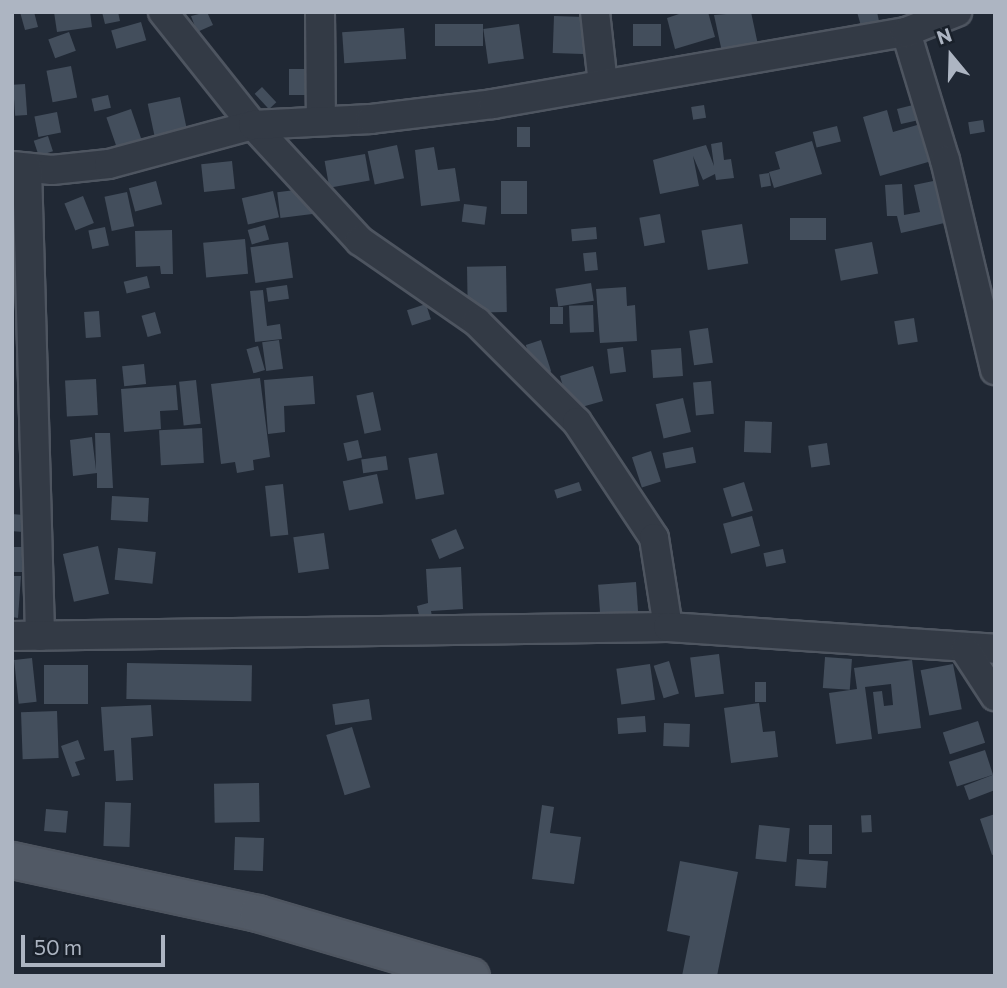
<!DOCTYPE html>
<style>
body{margin:0}
#map{position:relative;width:1007px;height:988px;overflow:hidden;background:#202834;font-family:Commissioner,sans-serif}
div>[style]{position:absolute}
[style*='--x']{left:calc(var(--x)*1px);top:calc(var(--y)*1px);width:calc(var(--w)*1px);rotate:calc(var(--a)*1deg)}
.building>*{inset:0;background:#434e5c;transform-origin:0 0}
.roads{filter:drop-shadow(2px 0 #4e5560) drop-shadow(-2px 0 #4e5560) drop-shadow(0 2px #4e5560) drop-shadow(0 -2px #4e5560)}
.minor>*{height:28px;margin:-14px;padding:0 14px;transform-origin:14px;border-radius:14px;background:#333a45}
.major>*{height:35px;margin:-17.5px;padding:0 17.5px;transform-origin:17.5px;border-radius:17.5px;background:#515965}
span{translate:-50% -50%;white-space:nowrap;text-align:center;line-height:1.15;-webkit-text-stroke:7px #19202a;paint-order:stroke}
.frame{position:absolute;inset:0;border:14px solid #adb5c2;pointer-events:none}
.north{position:absolute;left:916px;top:21px;width:70px;height:70px;-webkit-text-stroke:5px #19202a;paint-order:stroke;rotate:341deg;font-size:19px;font-weight:700;line-height:28px;text-align:center;color:#adb5c2}
.north::after{content:'';display:block;margin:auto;width:24px;height:32px;background:#adb5c2;clip-path:polygon(50% 0,100% 100%,50% 72%,0 100%)}
.scale{position:absolute;left:21px;top:935px;width:144px;height:32px;box-sizing:border-box;border:4px solid #adb5c2;border-top:0;padding-left:9px;font-size:21px;line-height:24px;white-space:nowrap;color:#adb5c2;-webkit-text-stroke:5px #19202a;paint-order:stroke}
</style>
<div id="map">
<div class="building">
<i style="clip-path:polygon(20px 12px,34px 12px,38px 27px,25px 30px)"></i>
<i style="clip-path:polygon(54px 12px,90px 12px,92px 27px,57px 32px)"></i>
<i style="clip-path:polygon(102px 12px,118px 12px,120px 21px,105px 24px)"></i>
<i style="clip-path:polygon(207px 12px,213px 25px,197px 32px,191px 16px)"></i>
<i style="clip-path:polygon(685px 12px,708px 12px,715px 37px,675px 49px,667px 18px)"></i>
<i style="clip-path:polygon(751px 12px,758px 45px,722px 52px,714px 15px)"></i>
<i style="clip-path:polygon(857px 12px,877px 12px,879px 21px,861px 26px)"></i>
<i style="left:554px;top:16px;width:38px;height:37px;rotate:2deg"></i>
<i style="left:141px;top:22px;width:19px;height:31px;rotate:74deg"></i>
<i style="left:483px;top:24px;width:22px;height:48px;rotate:90deg"></i>
<i style="left:519px;top:24px;width:35px;height:36px;rotate:82deg"></i>
<i style="left:633px;top:24px;width:28px;height:22px"></i>
<i style="left:404px;top:28px;width:31px;height:62px;rotate:86deg"></i>
<i style="left:69px;top:32px;width:20px;height:22px;rotate:70deg"></i>
<i style="left:71px;top:66px;width:32px;height:25px;rotate:79deg"></i>
<i style="left:308px;top:69px;width:26px;height:19px;rotate:90deg"></i>
<i style="left:25px;top:84px;width:31px;height:12px;rotate:86deg"></i>
<i style="left:262px;top:87px;width:21px;height:10px;rotate:47deg"></i>
<i style="left:108px;top:95px;width:13px;height:17px;rotate:77deg"></i>
<i style="left:180px;top:97px;width:33px;height:33px;rotate:78deg"></i>
<i style="clip-path:polygon(917px 104px,928px 118px,901px 124px,897px 109px)"></i>
<i style="left:704px;top:105px;width:13px;height:13px;rotate:81deg"></i>
<i style="left:131px;top:109px;width:34px;height:26px;rotate:71deg"></i>
<i style="clip-path:polygon(887px 110px,893px 132px,924px 123px,935px 160px,880px 176px,863px 117px)"></i>
<i style="left:57px;top:112px;width:21px;height:23px;rotate:79deg"></i>
<i style="left:983px;top:120px;width:12px;height:15px;rotate:81deg"></i>
<i style="left:837px;top:126px;width:16px;height:25px;rotate:76deg"></i>
<i style="left:517px;top:127px;width:13px;height:20px"></i>
<i style="left:48px;top:136px;width:16px;height:15px;rotate:72deg"></i>
<i style="clip-path:polygon(812px 141px,822px 174px,774px 188px,769px 172px,780px 169px,775px 152px)"></i>
<i style="clip-path:polygon(722px 142px,724px 160px,731px 159px,734px 178px,716px 180px,715px 174px,703px 180px,693px 156px,699px 186px,660px 194px,653px 160px,706px 145px,714px 166px,711px 144px)"></i>
<i style="left:397px;top:145px;width:34px;height:30px;rotate:78deg"></i>
<i style="clip-path:polygon(434px 147px,438px 170px,455px 168px,460px 201px,421px 206px,415px 150px)"></i>
<i style="left:365px;top:154px;width:27px;height:41px;rotate:80deg"></i>
<i style="left:232px;top:161px;width:28px;height:31px;rotate:84deg"></i>
<i style="left:769px;top:173px;width:13px;height:10px;rotate:81deg"></i>
<i style="clip-path:polygon(943px 179px,953px 221px,901px 233px,897px 216px,887px 216px,885px 185px,902px 184px,904px 215px,920px 212px,914px 185px)"></i>
<i style="left:156px;top:181px;width:24px;height:28px;rotate:75deg"></i>
<i style="left:527px;top:181px;width:33px;height:26px;rotate:90deg"></i>
<i style="left:311px;top:188px;width:26px;height:34px;rotate:83deg"></i>
<i style="left:273px;top:191px;width:27px;height:32px;rotate:77deg"></i>
<i style="left:127px;top:192px;width:35px;height:23px;rotate:78deg"></i>
<i style="left:83px;top:196px;width:29px;height:20px;rotate:68deg"></i>
<i style="left:464px;top:204px;width:23px;height:18px;rotate:7deg"></i>
<i style="left:660px;top:214px;width:29px;height:21px;rotate:80deg"></i>
<i style="left:826px;top:218px;width:22px;height:36px;rotate:90deg"></i>
<i style="left:742px;top:224px;width:40px;height:41px;rotate:81deg"></i>
<i style="left:265px;top:225px;width:15px;height:18px;rotate:74deg"></i>
<i style="left:105px;top:227px;width:19px;height:17px;rotate:78deg"></i>
<i style="left:596px;top:227px;width:12px;height:25px;rotate:85deg"></i>
<i style="clip-path:polygon(172px 230px,173px 274px,161px 274px,160px 266px,136px 267px,135px 231px)"></i>
<i style="left:245px;top:239px;width:35px;height:42px;rotate:85deg"></i>
<i style="left:288px;top:242px;width:36px;height:38px;rotate:82deg"></i>
<i style="left:872px;top:242px;width:32px;height:38px;rotate:79deg"></i>
<i style="left:596px;top:252px;width:18px;height:13px;rotate:84deg"></i>
<i style="left:506px;top:266px;width:46px;height:39px;rotate:89deg"></i>
<i style="left:147px;top:276px;width:12px;height:24px;rotate:76deg"></i>
<i style="left:591px;top:283px;width:18px;height:36px;rotate:81deg"></i>
<i style="left:287px;top:285px;width:14px;height:21px;rotate:82deg"></i>
<i style="clip-path:polygon(626px 287px,627px 306px,635px 305px,637px 341px,600px 343px,596px 289px)"></i>
<i style="clip-path:polygon(263px 290px,267px 326px,280px 324px,282px 339px,255px 342px,250px 291px)"></i>
<i style="left:426px;top:304px;width:16px;height:20px;rotate:72deg"></i>
<i style="left:593px;top:305px;width:27px;height:24px;rotate:88deg"></i>
<i style="left:563px;top:307px;width:17px;height:13px;rotate:90deg"></i>
<i style="left:99px;top:311px;width:26px;height:15px;rotate:86deg"></i>
<i style="left:155px;top:312px;width:22px;height:14px;rotate:74deg"></i>
<i style="left:914px;top:318px;width:24px;height:20px;rotate:81deg"></i>
<i style="left:708px;top:328px;width:35px;height:19px;rotate:82deg"></i>
<i style="left:279px;top:340px;width:29px;height:17px;rotate:82deg"></i>
<i style="left:541px;top:340px;width:33px;height:16px;rotate:72deg"></i>
<i style="left:258px;top:346px;width:25px;height:12px;rotate:74deg"></i>
<i style="left:623px;top:347px;width:25px;height:16px;rotate:83deg"></i>
<i style="left:681px;top:348px;width:28px;height:30px;rotate:86deg"></i>
<i style="left:144px;top:364px;width:20px;height:22px;rotate:84deg"></i>
<i style="clip-path:polygon(593px 366px,603px 401px,553px 415px,566px 397px,560px 376px)"></i>
<i style="clip-path:polygon(313px 376px,315px 404px,284px 406px,285px 432px,268px 434px,264px 380px)"></i>
<i style="clip-path:polygon(260px 378px,270px 457px,253px 460px,254px 470px,237px 473px,235px 462px,221px 464px,211px 384px)"></i>
<i style="left:96px;top:379px;width:36px;height:31px;rotate:87deg"></i>
<i style="left:196px;top:380px;width:44px;height:17px;rotate:84deg"></i>
<i style="left:711px;top:381px;width:33px;height:18px;rotate:85deg"></i>
<i style="clip-path:polygon(176px 385px,178px 410px,160px 411px,161px 429px,124px 432px,121px 389px)"></i>
<i style="left:373px;top:392px;width:39px;height:17px;rotate:78deg"></i>
<i style="left:683px;top:398px;width:35px;height:28px;rotate:77deg"></i>
<i style="left:745px;top:421px;width:27px;height:31px;rotate:2deg"></i>
<i style="left:202px;top:428px;width:35px;height:43px;rotate:87deg"></i>
<i style="clip-path:polygon(95px 433px,110px 433px,113px 488px,97px 488px,97px 473px,73px 476px,70px 440px,92px 437px,96px 470px)"></i>
<i style="left:358px;top:440px;width:18px;height:15px;rotate:77deg"></i>
<i style="left:827px;top:443px;width:22px;height:19px;rotate:82deg"></i>
<i style="left:693px;top:447px;width:16px;height:31px;rotate:79deg"></i>
<i style="left:651px;top:451px;width:32px;height:20px;rotate:72deg"></i>
<i style="left:437px;top:453px;width:42px;height:29px;rotate:80deg"></i>
<i style="left:386px;top:456px;width:14px;height:25px;rotate:82deg"></i>
<i style="left:377px;top:474px;width:30px;height:35px;rotate:78deg"></i>
<i style="left:579px;top:482px;width:9px;height:26px;rotate:72deg"></i>
<i style="left:744px;top:482px;width:30px;height:22px;rotate:73deg"></i>
<i style="left:283px;top:484px;width:51px;height:18px;rotate:84deg"></i>
<i style="left:112px;top:496px;width:37px;height:24px;rotate:3deg"></i>
<i style="left:12px;top:514px;width:25px;height:17px;rotate:5deg"></i>
<i style="left:752px;top:516px;width:31px;height:30px;rotate:75deg"></i>
<i style="left:456px;top:529px;width:21px;height:27px;rotate:67deg"></i>
<i style="left:324px;top:533px;width:36px;height:31px;rotate:82deg"></i>
<i style="left:98px;top:546px;width:49px;height:36px;rotate:77deg"></i>
<i style="left:12px;top:547px;width:17px;height:25px"></i>
<i style="left:118px;top:548px;width:38px;height:32px;rotate:6deg"></i>
<i style="left:783px;top:549px;width:14px;height:20px;rotate:78deg"></i>
<i style="clip-path:polygon(461px 567px,463px 609px,431px 611px,433px 622px,421px 624px,417px 606px,428px 603px,426px 569px)"></i>
<i style="clip-path:polygon(12px 576px,21px 576px,18px 618px,12px 617px)"></i>
<i style="left:636px;top:582px;width:30px;height:38px;rotate:86deg"></i>
<i style="left:719px;top:654px;width:40px;height:29px;rotate:83deg"></i>
<i style="left:825px;top:657px;width:27px;height:31px;rotate:4deg"></i>
<i style="left:32px;top:658px;width:44px;height:18px;rotate:84deg"></i>
<i style="clip-path:polygon(912px 660px,921px 728px,878px 734px,873px 692px,882px 691px,884px 706px,893px 705px,891px 684px,865px 687px,872px 739px,836px 744px,829px 693px,857px 689px,854px 668px)"></i>
<i style="left:669px;top:661px;width:34px;height:16px;rotate:73deg"></i>
<i style="left:127px;top:663px;width:125px;height:36px;rotate:1deg"></i>
<i style="left:650px;top:664px;width:36px;height:34px;rotate:82deg"></i>
<i style="left:953px;top:664px;width:46px;height:33px;rotate:79deg"></i>
<i style="left:44px;top:665px;width:44px;height:39px"></i>
<i style="left:755px;top:682px;width:11px;height:20px"></i>
<i style="left:369px;top:699px;width:21px;height:37px;rotate:82deg"></i>
<i style="clip-path:polygon(759px 703px,763px 732px,775px 731px,778px 757px,731px 763px,724px 708px)"></i>
<i style="clip-path:polygon(151px 705px,153px 736px,131px 738px,133px 780px,116px 781px,114px 750px,104px 751px,101px 707px)"></i>
<i style="left:57px;top:711px;width:47px;height:36px;rotate:88deg"></i>
<i style="left:645px;top:716px;width:16px;height:28px;rotate:86deg"></i>
<i style="left:978px;top:721px;width:23px;height:37px;rotate:72deg"></i>
<i style="left:664px;top:723px;width:26px;height:23px;rotate:2deg"></i>
<i style="left:352px;top:727px;width:63px;height:27px;rotate:73deg"></i>
<i style="clip-path:polygon(78px 740px,85px 759px,75px 762px,80px 775px,72px 777px,61px 746px)"></i>
<i style="left:985px;top:750px;width:26px;height:38px;rotate:72deg"></i>
<i style="clip-path:polygon(995px 774px,995px 790px,969px 800px,964px 786px)"></i>
<i style="left:259px;top:783px;width:39px;height:45px;rotate:89deg"></i>
<i style="left:105px;top:802px;width:26px;height:44px;rotate:2deg"></i>
<i style="clip-path:polygon(542px 805px,554px 807px,550px 833px,581px 837px,574px 884px,532px 879px)"></i>
<i style="left:46px;top:809px;width:22px;height:22px;rotate:5deg"></i>
<i style="clip-path:polygon(995px 814px,995px 854px,992px 855px,980px 819px)"></i>
<i style="left:871px;top:815px;width:17px;height:10px;rotate:87deg"></i>
<i style="left:759px;top:825px;width:31px;height:34px;rotate:6deg"></i>
<i style="left:809px;top:825px;width:23px;height:29px"></i>
<i style="left:235px;top:837px;width:29px;height:33px;rotate:2deg"></i>
<i style="left:797px;top:859px;width:31px;height:27px;rotate:4deg"></i>
<i style="clip-path:polygon(680px 861px,738px 872px,717px 976px,682px 976px,690px 936px,667px 931px)"></i>
</div>
<div class="roads">
<div class="minor">
<i style="--x:163;--y:12;--w:144;--a:51.5"></i>
<i style="--x:253;--y:125;--w:158;--a:47.3"></i>
<i style="--x:360;--y:241;--w:142;--a:34.7"></i>
<i style="--x:477;--y:322;--w:141;--a:45"></i>
<i style="--x:577;--y:422;--w:139;--a:56.4"></i>
<i style="--x:654;--y:538;--w:90;--a:81.1"></i>
<i style="--x:320;--y:12;--w:109;--a:89.5"></i>
<i style="--x:595;--y:12;--w:73;--a:83.7"></i>
<i style="--x:906;--y:32;--w:134;--a:73.1"></i>
<i style="--x:945;--y:160;--w:216;--a:76.6"></i>
<i style="--x:12;--y:166;--w:40;--a:5.7"></i>
<i style="--x:52;--y:170;--w:57;--a:-6"></i>
<i style="--x:109;--y:164;--w:149;--a:-15.2"></i>
<i style="--x:253;--y:125;--w:118;--a:-2.9"></i>
<i style="--x:371;--y:119;--w:123;--a:-7"></i>
<i style="--x:493;--y:104;--w:419;--a:-9.9"></i>
<i style="--x:906;--y:32;--w:55;--a:-21.4"></i>
<i style="--x:27;--y:168;--w:468;--a:88.4"></i>
<i style="--x:12;--y:636;--w:656;--a:-0.79"></i>
<i style="--x:668;--y:627;--w:328;--a:3.8"></i>
<i style="--x:965;--y:650;--w:55;--a:56.9"></i>
</div>
<div class="major">
<i style="--x:12;--y:860;--w:251;--a:12.2"></i>
<i style="--x:257;--y:913;--w:223;--a:16.4"></i>
</div>
</div>
<div class="frame"></div>
<div class="north">N</div>
<div class="scale">50 m</div>
</div>
